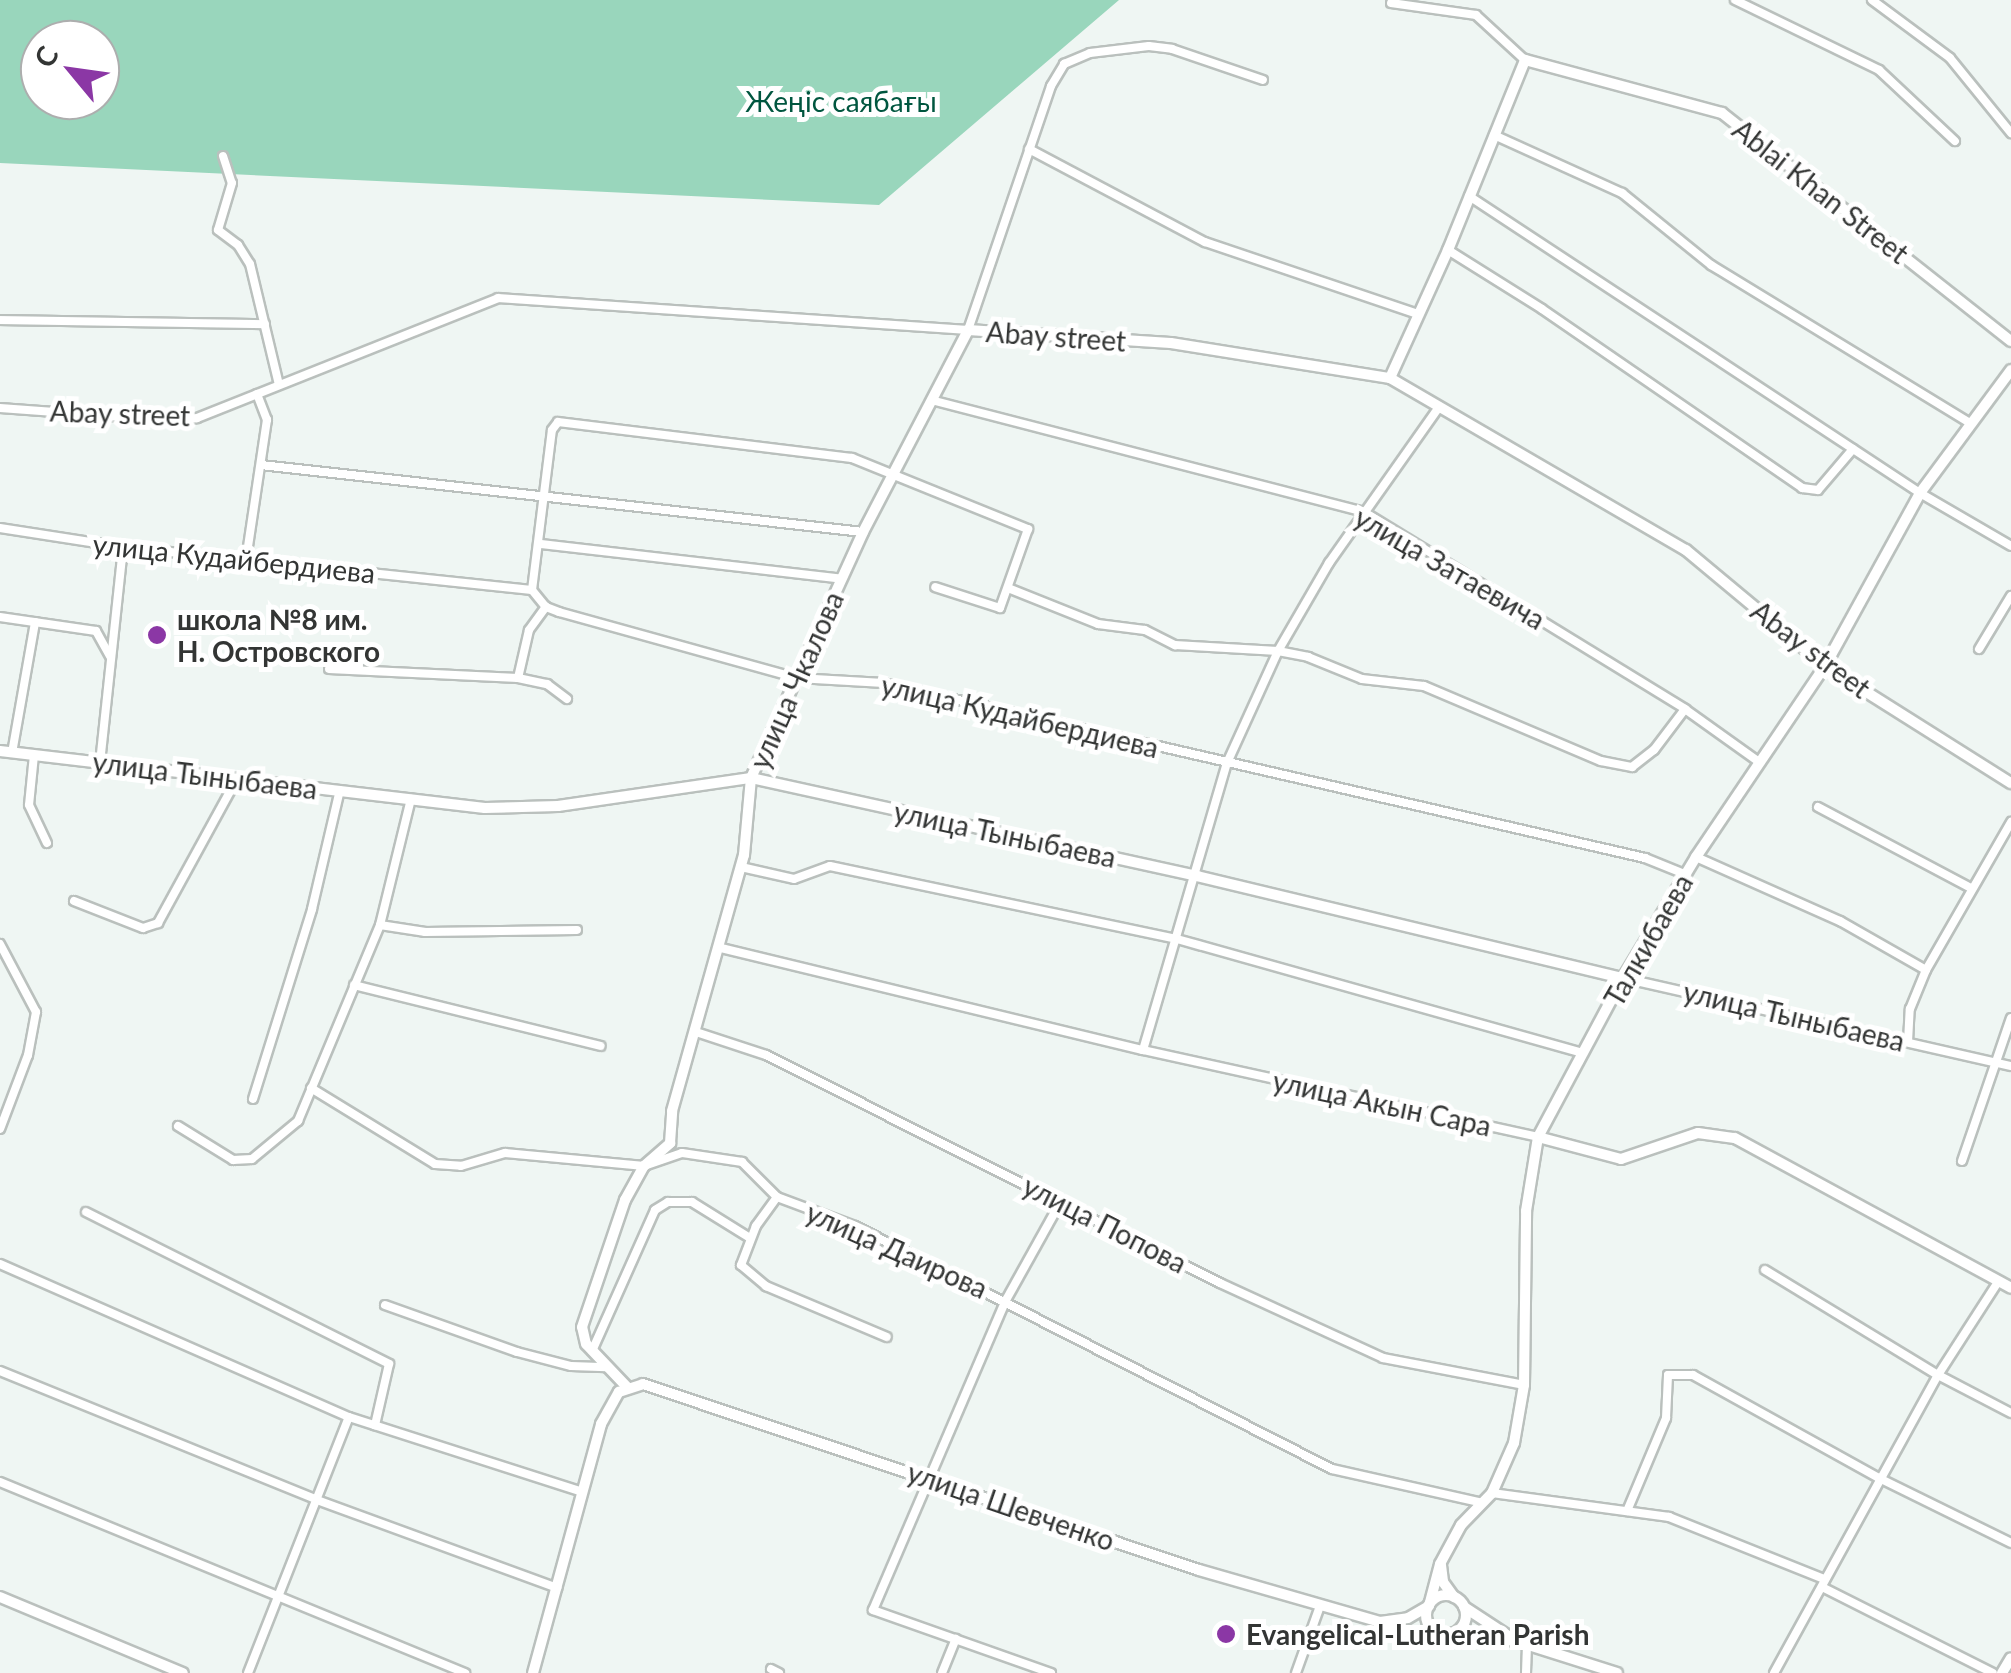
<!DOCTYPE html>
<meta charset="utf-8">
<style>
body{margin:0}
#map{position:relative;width:2011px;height:1673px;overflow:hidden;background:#eff6f3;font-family:Lato,sans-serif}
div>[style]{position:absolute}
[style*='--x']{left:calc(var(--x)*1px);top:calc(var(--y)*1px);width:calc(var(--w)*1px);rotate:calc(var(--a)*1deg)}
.green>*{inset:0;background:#99d6bc}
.roads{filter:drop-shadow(2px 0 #bac0bd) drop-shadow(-2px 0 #bac0bd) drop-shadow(0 2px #bac0bd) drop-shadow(0 -2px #bac0bd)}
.street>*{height:8px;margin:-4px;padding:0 4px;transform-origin:4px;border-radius:4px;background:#fff}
.secondary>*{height:10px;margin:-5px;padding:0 5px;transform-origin:5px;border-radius:5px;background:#fff}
.secondary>.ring{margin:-5px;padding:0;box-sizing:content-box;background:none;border:10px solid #fff;border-radius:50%}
.dots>*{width:28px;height:28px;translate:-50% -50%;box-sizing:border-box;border:5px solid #fff;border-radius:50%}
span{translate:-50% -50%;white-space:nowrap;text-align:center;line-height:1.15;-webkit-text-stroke:10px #fff;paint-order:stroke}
.park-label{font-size:28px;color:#00563f}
.street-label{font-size:28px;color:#333534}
.poi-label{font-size:28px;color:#333534;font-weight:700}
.left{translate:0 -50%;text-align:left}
.north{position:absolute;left:20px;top:20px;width:100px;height:100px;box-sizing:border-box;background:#fff;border:2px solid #adaeae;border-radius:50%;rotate:299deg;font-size:28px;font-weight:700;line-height:40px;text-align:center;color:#333534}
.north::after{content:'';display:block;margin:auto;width:35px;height:45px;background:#8b37a5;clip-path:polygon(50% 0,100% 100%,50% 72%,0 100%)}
</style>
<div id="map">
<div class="green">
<i style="clip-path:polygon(evenodd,0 0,1119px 0,879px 205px,0 163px,0 0,40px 40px,100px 40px,100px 100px,40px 100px,40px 40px)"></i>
</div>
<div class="roads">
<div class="street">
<i style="--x:1735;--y:0;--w:160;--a:25.9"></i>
<i style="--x:1879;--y:70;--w:104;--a:43.1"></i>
<i style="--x:1872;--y:0;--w:97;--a:36.6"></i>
<i style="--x:1950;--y:58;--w:97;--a:50.9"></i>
<i style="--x:1391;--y:3;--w:86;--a:8"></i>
<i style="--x:1476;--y:15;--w:67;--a:42.6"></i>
<i style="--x:1494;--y:135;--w:141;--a:24.4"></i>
<i style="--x:1622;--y:193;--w:114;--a:39"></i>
<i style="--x:1711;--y:265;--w:305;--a:31.4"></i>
<i style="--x:1029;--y:149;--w:199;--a:27.9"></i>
<i style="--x:1205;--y:242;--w:225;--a:18.7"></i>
<i style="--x:223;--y:156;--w:28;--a:72"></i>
<i style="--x:232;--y:183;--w:49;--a:106.6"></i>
<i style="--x:218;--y:230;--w:25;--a:37"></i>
<i style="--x:238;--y:245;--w:22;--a:58"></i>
<i style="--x:250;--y:264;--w:124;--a:76.5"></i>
<i style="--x:1469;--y:196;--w:540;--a:33.37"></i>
<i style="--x:1920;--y:493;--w:105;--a:30.2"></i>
<i style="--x:1448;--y:250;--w:111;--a:32.1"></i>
<i style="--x:1542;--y:309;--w:316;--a:34.5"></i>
<i style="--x:1802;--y:488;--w:16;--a:7"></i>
<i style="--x:1818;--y:490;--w:54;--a:-49.5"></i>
<i style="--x:0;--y:320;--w:265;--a:0.9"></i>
<i style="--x:935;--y:401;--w:443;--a:14.5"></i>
<i style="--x:1364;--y:512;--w:377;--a:31.5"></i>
<i style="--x:1685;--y:709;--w:91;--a:35.6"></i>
<i style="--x:0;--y:408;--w:164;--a:4.2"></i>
<i style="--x:164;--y:420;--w:33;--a:-3"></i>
<i style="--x:197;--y:418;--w:324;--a:-21.7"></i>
<i style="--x:498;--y:298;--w:471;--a:3.9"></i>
<i style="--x:968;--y:330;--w:258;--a:-71.2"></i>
<i style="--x:1051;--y:86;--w:26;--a:-59"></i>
<i style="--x:1064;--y:64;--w:28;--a:-23"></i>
<i style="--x:1090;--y:53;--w:59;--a:-6.8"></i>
<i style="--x:1149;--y:46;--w:23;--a:7"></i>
<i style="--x:1172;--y:49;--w:96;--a:18.8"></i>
<i style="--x:261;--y:465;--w:606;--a:6.35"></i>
<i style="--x:0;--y:528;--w:124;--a:8.8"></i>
<i style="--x:123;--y:547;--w:411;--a:6"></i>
<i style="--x:532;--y:590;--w:22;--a:51"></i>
<i style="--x:546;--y:607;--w:14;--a:21"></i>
<i style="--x:559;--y:612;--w:247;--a:15.5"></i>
<i style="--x:797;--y:678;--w:87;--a:3.3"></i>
<i style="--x:884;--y:683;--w:781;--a:12.95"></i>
<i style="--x:1645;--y:858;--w:45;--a:22"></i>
<i style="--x:541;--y:544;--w:303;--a:6.6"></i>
<i style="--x:246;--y:560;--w:142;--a:-81.5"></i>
<i style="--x:267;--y:420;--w:28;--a:-111"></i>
<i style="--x:1008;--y:588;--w:97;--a:21.8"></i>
<i style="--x:1098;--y:624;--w:47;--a:7.3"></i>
<i style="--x:1145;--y:630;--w:34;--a:27"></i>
<i style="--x:1175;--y:645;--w:103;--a:3.3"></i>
<i style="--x:1278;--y:651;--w:31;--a:11"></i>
<i style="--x:1308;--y:657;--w:58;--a:22.2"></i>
<i style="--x:1362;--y:679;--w:62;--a:6.4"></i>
<i style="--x:1424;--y:686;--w:192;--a:23"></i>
<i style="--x:1601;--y:761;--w:32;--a:11"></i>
<i style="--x:1632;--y:767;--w:28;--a:-38"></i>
<i style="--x:1654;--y:750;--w:51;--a:-52.9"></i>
<i style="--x:532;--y:590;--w:161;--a:-82.9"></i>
<i style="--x:552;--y:430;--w:10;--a:-53"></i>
<i style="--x:558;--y:422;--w:296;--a:7"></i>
<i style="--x:852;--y:458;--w:190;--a:22"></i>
<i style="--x:1028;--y:529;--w:84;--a:109.5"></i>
<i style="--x:1000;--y:608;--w:68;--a:-162.1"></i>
<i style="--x:0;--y:617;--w:97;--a:8.3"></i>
<i style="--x:96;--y:631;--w:29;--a:61"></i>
<i style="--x:1979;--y:649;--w:62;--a:-58.9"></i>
<i style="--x:329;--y:669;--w:189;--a:2.7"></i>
<i style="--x:518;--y:678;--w:30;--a:12"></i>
<i style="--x:547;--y:684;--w:25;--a:37"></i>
<i style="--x:518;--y:678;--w:49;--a:-77.1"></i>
<i style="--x:529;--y:630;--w:29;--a:-54"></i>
<i style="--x:12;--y:753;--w:133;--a:-80"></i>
<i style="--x:34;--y:755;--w:50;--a:95.7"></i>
<i style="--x:29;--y:805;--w:42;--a:64.7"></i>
<i style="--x:100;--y:763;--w:217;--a:-83.9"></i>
<i style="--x:1818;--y:807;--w:173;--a:27.9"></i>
<i style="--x:1696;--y:857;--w:158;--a:24"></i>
<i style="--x:1840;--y:921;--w:99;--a:29.7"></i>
<i style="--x:741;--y:867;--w:54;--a:12.8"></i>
<i style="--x:794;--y:879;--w:38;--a:-20"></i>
<i style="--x:830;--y:866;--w:355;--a:11.9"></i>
<i style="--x:1177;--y:939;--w:422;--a:15.7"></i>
<i style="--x:74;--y:901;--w:74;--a:21.4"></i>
<i style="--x:143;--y:928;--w:16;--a:-18"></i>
<i style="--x:158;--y:923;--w:164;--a:-61.3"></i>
<i style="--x:380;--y:925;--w:46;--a:8.8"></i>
<i style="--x:425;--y:932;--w:152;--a:-0.8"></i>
<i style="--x:0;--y:944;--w:77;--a:62.1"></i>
<i style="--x:36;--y:1012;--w:44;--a:100.5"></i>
<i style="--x:28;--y:1055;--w:79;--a:110.7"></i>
<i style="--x:721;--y:948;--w:434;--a:13.6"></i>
<i style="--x:1143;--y:1050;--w:404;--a:12.4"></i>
<i style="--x:1623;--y:978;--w:398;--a:12.8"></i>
<i style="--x:354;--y:985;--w:254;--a:13.9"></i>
<i style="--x:696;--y:1032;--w:74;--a:18.2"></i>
<i style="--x:766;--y:1055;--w:508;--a:26.67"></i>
<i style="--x:1220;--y:1283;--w:179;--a:24.7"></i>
<i style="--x:1383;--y:1358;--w:144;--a:10.8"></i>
<i style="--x:1908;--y:1042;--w:33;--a:-87"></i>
<i style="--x:1910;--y:1009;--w:42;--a:-67.7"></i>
<i style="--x:1926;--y:970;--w:171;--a:-60.1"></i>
<i style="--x:1143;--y:1050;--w:299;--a:-73.7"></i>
<i style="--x:1227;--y:763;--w:123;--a:-65.5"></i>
<i style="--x:1278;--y:651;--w:102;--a:-59.9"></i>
<i style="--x:1329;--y:563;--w:191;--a:-54.8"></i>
<i style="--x:311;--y:1088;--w:145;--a:31.5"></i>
<i style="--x:435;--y:1164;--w:26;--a:4"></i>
<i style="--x:461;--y:1166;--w:46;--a:-16.5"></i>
<i style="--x:505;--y:1153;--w:140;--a:5.3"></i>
<i style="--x:644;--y:1166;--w:40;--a:-18.9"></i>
<i style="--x:682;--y:1153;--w:61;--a:8.5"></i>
<i style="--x:742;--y:1162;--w:49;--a:45"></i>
<i style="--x:777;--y:1197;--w:83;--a:20.4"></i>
<i style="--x:855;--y:1226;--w:535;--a:27"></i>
<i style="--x:1332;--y:1469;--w:151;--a:12.7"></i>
<i style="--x:253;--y:1099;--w:199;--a:-72.7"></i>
<i style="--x:312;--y:909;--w:122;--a:-76.8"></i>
<i style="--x:178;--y:1126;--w:65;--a:31.7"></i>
<i style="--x:233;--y:1160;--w:19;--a:-3"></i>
<i style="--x:252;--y:1159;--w:60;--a:-39.6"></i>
<i style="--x:298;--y:1121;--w:212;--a:-67.3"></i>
<i style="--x:380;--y:925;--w:130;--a:-76.2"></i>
<i style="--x:1962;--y:1161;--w:151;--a:-71.1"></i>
<i style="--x:777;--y:1197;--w:36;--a:126"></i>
<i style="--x:756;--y:1226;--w:42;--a:111"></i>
<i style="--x:741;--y:1265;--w:33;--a:40"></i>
<i style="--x:766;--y:1286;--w:131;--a:22.9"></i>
<i style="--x:86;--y:1212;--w:339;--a:26.6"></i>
<i style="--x:389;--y:1364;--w:63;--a:102.9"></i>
<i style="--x:0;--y:1264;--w:381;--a:23.7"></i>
<i style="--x:349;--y:1417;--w:245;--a:17.8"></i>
<i style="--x:1765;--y:1270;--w:202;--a:31.3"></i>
<i style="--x:1938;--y:1375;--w:82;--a:27.5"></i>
<i style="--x:385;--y:1305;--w:140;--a:19.6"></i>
<i style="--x:517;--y:1352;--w:56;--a:14.5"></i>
<i style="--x:571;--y:1366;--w:36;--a:2"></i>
<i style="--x:592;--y:1351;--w:154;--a:-65.9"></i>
<i style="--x:655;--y:1210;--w:15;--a:-32"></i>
<i style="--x:668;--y:1202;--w:24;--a:0"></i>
<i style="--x:692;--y:1202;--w:68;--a:31.8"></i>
<i style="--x:0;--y:1371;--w:342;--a:22.1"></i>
<i style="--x:317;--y:1500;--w:256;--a:20.1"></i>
<i style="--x:0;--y:1482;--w:503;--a:22.33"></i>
<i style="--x:1492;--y:1493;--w:179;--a:7.7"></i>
<i style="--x:1669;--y:1517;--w:167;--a:21.8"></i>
<i style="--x:1627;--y:1511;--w:101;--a:-67.2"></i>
<i style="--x:1666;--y:1418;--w:43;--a:-87.3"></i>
<i style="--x:1668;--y:1375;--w:25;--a:0"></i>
<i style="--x:1693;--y:1375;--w:213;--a:29"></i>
<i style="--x:1879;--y:1478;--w:147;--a:26.2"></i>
<i style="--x:1822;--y:1587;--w:191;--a:26.7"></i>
<i style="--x:771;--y:1669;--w:9;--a:27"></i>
<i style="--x:248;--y:1673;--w:275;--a:-68.5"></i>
<i style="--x:942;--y:1673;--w:37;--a:-68"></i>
<i style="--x:1051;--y:1673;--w:189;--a:-160.5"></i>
<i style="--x:873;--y:1610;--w:337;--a:-66.8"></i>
<i style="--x:1006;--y:1300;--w:113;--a:-60.9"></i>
<i style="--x:1296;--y:1673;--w:71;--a:-70.3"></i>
<i style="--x:1526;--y:1673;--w:28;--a:-88"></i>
<i style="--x:1774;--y:1673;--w:340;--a:-61.2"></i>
<i style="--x:1938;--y:1375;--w:111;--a:-57.2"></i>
</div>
<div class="secondary">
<i style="--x:1390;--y:378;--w:141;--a:-65.6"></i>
<i style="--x:1448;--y:250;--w:205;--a:-67.9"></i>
<i style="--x:1525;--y:60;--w:204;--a:15.1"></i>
<i style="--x:1722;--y:113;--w:368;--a:38.3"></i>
<i style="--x:0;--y:751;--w:488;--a:6.7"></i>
<i style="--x:485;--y:808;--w:73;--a:-1.6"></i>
<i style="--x:558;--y:806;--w:195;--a:-8.3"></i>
<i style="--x:751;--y:778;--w:457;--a:12.4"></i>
<i style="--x:1197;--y:876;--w:438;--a:13.5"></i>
<i style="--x:1538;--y:1137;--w:86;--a:14.8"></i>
<i style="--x:1621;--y:1159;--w:81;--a:-18.7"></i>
<i style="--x:1698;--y:1133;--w:37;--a:8"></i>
<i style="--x:1735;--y:1138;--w:314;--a:28.5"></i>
<i style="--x:627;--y:1387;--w:59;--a:-133.6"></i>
<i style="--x:586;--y:1344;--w:17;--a:-103"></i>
<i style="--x:582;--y:1327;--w:134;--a:-71.3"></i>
<i style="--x:625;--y:1200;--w:39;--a:-61"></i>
<i style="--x:644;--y:1166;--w:35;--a:-41"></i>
<i style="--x:670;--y:1143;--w:32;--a:-86"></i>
<i style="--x:672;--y:1111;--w:266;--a:-74.3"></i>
<i style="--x:744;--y:855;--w:77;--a:-84.8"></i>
<i style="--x:751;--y:778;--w:270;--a:-65.5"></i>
<i style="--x:863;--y:532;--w:228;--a:-62.5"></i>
<i style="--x:968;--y:330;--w:203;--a:3.7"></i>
<i style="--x:1171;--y:343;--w:222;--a:9.1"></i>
<i style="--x:1390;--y:378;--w:342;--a:30.2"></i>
<i style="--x:1686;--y:550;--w:181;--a:39.8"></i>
<i style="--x:1825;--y:666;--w:220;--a:32.2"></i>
<i style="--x:1441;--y:1565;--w:17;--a:83"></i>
<i style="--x:1443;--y:1582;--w:19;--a:54"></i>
<i class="ring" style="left:1426px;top:1595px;width:30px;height:30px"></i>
<i style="--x:0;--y:1597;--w:198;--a:22.6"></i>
<i style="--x:1438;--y:1633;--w:26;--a:180"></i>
<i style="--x:1412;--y:1633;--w:34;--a:-161"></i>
<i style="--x:1380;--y:1622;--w:28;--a:-8"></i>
<i style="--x:1408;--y:1618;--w:24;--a:-30"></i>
<i style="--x:1429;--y:1606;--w:43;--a:-75.3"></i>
<i style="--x:1440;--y:1564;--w:44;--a:-61.7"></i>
<i style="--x:1461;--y:1525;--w:45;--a:-45.9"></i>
<i style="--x:1492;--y:1493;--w:55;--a:-66.3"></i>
<i style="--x:1514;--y:1443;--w:59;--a:-80.2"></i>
<i style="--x:1524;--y:1385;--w:174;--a:-89.3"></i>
<i style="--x:1526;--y:1211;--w:75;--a:-80.8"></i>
<i style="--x:1538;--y:1137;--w:180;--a:-61.9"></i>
<i style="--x:1623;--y:978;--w:141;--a:-58.9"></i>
<i style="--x:1696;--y:857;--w:230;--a:-56"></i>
<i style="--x:1825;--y:666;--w:197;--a:-61.2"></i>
<i style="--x:1920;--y:493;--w:153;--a:-53.5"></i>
<i style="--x:1454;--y:1633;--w:63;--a:7.4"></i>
<i style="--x:1516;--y:1641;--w:62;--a:-146.8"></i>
<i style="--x:1516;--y:1641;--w:106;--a:17.6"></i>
<i style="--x:533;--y:1673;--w:258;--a:-74.7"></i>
<i style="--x:601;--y:1424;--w:37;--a:-61"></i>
<i style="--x:619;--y:1392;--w:25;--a:-18"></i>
<i style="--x:643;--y:1384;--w:586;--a:18.5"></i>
<i style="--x:1199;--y:1570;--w:188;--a:16"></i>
<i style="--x:2002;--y:1673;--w:17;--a:-59"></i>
</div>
</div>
<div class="dots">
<i style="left:157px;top:635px;background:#8b37a5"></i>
<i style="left:1226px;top:1634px;background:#8b37a5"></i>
</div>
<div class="park-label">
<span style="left:841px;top:101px">Жеңіс саябағы</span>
</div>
<div class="street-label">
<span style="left:1821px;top:191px;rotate:38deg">Ablai Khan Street</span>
<span style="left:1056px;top:336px;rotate:4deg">Abay street</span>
<span style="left:120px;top:413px;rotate:2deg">Abay street</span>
<span style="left:234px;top:558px;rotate:6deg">улица Кудайбердиева</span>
<span style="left:1450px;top:568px;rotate:30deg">улица Затаевича</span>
<span style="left:1811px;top:649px;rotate:37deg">Abay street</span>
<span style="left:796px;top:680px;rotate:-66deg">улица Чкалова</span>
<span style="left:1020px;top:716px;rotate:13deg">улица Кудайбердиева</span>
<span style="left:205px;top:775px;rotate:7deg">улица Тыныбаева</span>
<span style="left:1005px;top:834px;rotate:12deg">улица Тыныбаева</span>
<span style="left:1648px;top:940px;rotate:-60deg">Талкибаева</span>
<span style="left:1794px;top:1016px;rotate:13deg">улица Тыныбаева</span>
<span style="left:1382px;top:1103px;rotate:12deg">улица Акын Сара</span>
<span style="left:1105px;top:1224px;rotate:27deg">улица Попова</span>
<span style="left:897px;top:1250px;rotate:24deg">улица Даирова</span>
<span style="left:1011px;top:1506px;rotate:19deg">улица Шевченко</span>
</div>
<div class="poi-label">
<span class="left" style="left:177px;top:635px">школа №8 им.<br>Н. Островского</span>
<span class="left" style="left:1246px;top:1634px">Evangelical-Lutheran Parish</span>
</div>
<div class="north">С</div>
</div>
